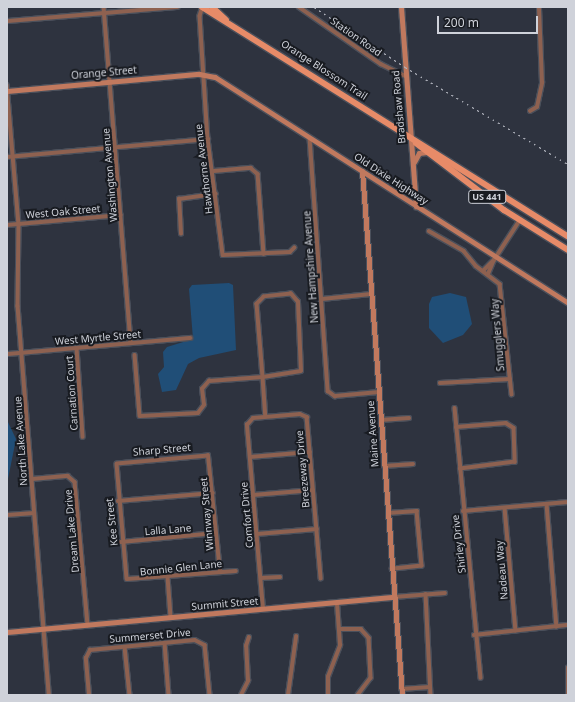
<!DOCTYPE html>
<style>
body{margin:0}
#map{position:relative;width:575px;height:702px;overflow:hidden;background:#2e333f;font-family:"Noto Sans",sans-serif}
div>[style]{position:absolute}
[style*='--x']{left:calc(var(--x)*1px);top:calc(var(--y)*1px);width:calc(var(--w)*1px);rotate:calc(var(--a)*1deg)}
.water>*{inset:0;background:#204e77}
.roads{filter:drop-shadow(1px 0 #4b505b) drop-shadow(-1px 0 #4b505b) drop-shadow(0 1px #4b505b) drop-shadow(0 -1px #4b505b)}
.street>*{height:3.5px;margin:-1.75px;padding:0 1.75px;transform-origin:1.75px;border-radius:1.75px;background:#8e6150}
.secondary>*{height:5px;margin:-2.5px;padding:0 2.5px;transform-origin:2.5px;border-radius:2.5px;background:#c1795e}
.primary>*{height:6px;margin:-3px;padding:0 3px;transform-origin:3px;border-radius:3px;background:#e78b68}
.rail>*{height:1px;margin-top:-0.5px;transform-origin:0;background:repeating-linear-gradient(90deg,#b5b8c1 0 2px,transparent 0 6px)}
span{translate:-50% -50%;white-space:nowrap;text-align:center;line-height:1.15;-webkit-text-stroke:4px #181b21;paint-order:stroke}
.shield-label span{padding:1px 3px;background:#181b21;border:1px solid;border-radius:3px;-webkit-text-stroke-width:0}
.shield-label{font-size:9px;color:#cfd2da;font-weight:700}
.street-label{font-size:10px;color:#cfd2da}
.frame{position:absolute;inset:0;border:8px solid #cfd2da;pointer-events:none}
.scale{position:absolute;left:437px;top:16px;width:101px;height:18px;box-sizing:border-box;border:2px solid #cfd2da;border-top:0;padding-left:5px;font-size:12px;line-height:14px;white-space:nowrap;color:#cfd2da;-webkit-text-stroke:3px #181b21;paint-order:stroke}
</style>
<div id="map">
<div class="water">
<i style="clip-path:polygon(229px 283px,233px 285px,236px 350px,199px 358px,188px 364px,176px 390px,162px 392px,158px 374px,164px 367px,163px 352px,167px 347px,193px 339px,189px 289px,192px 285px)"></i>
<i style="clip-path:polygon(450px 293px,466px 297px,472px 324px,463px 335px,443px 343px,429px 328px,429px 304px,432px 297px)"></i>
<i style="clip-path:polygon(7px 420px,16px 439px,7px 484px)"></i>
</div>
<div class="roads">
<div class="street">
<i style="--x:104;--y:7;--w:337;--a:85.4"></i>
<i style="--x:203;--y:7;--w:9;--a:108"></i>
<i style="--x:200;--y:16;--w:123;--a:86.3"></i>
<i style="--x:208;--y:139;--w:117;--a:82.6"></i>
<i style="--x:223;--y:255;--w:67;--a:-2.6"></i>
<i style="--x:290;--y:252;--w:6;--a:-45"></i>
<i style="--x:299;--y:7;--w:100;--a:34.8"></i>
<i style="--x:381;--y:64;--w:28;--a:26"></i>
<i style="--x:7;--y:21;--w:171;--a:-4.7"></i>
<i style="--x:7;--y:85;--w:140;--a:85.1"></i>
<i style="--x:19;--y:224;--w:82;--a:90.7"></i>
<i style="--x:18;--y:306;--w:390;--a:85.4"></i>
<i style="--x:530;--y:111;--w:8;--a:-30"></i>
<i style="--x:537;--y:107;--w:25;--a:-78"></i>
<i style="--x:542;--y:83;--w:76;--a:-92.3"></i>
<i style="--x:310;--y:138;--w:254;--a:85.9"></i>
<i style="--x:328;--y:391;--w:9;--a:36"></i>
<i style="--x:335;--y:396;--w:44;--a:-5.2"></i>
<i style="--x:7;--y:157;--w:202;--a:-5.1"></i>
<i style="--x:214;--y:171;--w:37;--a:-5"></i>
<i style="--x:251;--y:168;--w:9;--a:41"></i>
<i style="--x:258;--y:174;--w:80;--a:85.7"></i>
<i style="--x:7;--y:225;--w:114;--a:-5"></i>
<i style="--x:429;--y:231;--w:40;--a:29.7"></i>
<i style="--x:464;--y:251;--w:19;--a:51"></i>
<i style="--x:476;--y:266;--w:30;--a:37"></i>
<i style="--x:500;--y:284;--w:111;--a:83.8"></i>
<i style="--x:181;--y:234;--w:35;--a:-93"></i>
<i style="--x:179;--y:199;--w:37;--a:-8"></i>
<i style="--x:494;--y:260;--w:48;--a:-57"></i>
<i style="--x:483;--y:271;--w:16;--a:-45"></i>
<i style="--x:488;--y:274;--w:15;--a:-67"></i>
<i style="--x:322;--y:299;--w:49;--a:-5.8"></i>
<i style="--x:77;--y:348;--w:89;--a:86.1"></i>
<i style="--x:7;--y:354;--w:184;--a:-5"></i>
<i style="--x:135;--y:355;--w:61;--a:85.3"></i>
<i style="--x:140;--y:416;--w:58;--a:-3"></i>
<i style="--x:198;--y:413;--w:10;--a:-53"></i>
<i style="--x:204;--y:405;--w:16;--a:-97"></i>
<i style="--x:202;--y:389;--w:11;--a:-49"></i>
<i style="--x:209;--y:381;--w:54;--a:-4.2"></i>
<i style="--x:263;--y:377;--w:38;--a:-9"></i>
<i style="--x:301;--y:371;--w:69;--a:-92.5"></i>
<i style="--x:298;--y:302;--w:11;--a:-131"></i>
<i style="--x:291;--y:294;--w:27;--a:174"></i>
<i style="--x:264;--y:297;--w:10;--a:135"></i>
<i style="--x:257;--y:304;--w:73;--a:85.3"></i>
<i style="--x:263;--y:377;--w:39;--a:86"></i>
<i style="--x:440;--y:383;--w:70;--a:-3.3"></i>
<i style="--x:455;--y:408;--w:271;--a:84.5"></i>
<i style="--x:381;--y:420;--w:28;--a:-4"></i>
<i style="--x:456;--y:427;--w:50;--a:-4.6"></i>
<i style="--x:506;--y:423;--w:9;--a:32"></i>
<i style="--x:514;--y:428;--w:34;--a:88"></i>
<i style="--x:515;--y:462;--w:55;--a:172.7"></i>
<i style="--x:250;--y:457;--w:60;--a:-4.8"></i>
<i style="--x:384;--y:466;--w:29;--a:-4"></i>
<i style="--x:32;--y:479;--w:36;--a:-5"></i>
<i style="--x:68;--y:476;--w:9;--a:41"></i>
<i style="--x:75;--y:482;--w:144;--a:84.8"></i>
<i style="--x:253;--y:495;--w:60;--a:-4.8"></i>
<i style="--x:118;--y:501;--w:95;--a:-4.8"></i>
<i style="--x:547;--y:504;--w:123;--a:85.4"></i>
<i style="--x:505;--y:508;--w:123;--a:84.9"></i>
<i style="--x:463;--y:511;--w:105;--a:-4.9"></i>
<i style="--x:388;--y:513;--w:29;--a:-4"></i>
<i style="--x:417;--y:511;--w:55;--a:84.8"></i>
<i style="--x:422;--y:566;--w:30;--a:174"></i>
<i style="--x:7;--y:515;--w:27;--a:-4"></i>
<i style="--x:257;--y:534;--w:60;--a:-4.8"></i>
<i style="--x:121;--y:542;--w:95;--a:-5.4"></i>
<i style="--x:220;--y:572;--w:117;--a:-95.9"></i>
<i style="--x:208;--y:456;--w:91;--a:175"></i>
<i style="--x:117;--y:464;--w:115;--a:85"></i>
<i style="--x:127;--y:579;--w:109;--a:-4.2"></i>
<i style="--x:168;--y:577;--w:40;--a:85.7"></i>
<i style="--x:261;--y:578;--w:19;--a:-3"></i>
<i style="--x:426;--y:594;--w:101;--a:87.2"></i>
<i style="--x:394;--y:597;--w:51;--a:-4.5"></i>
<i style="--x:263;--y:609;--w:185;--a:-95"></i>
<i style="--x:247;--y:425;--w:9;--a:-49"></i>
<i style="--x:253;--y:418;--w:47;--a:-4.9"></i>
<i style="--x:300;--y:414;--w:8;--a:23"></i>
<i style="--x:307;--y:417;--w:162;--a:85"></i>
<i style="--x:339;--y:629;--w:22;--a:0"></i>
<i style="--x:361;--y:629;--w:12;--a:48"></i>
<i style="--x:369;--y:638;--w:40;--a:87.1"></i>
<i style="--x:371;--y:678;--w:21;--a:127"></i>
<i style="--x:474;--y:635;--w:95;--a:-6.1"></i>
<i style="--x:165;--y:643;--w:52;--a:85.6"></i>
<i style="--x:125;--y:647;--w:48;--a:84.1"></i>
<i style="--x:401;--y:689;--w:29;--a:-4"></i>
<i style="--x:89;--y:695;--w:37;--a:-95"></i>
<i style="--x:86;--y:658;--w:9;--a:-63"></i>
<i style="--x:90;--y:650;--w:105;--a:-5.4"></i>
<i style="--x:195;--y:640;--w:11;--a:27"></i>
<i style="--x:205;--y:645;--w:50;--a:84.3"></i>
<i style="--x:241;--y:695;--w:16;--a:-63"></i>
<i style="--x:248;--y:681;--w:35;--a:-93"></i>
<i style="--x:246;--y:646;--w:9;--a:-72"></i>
<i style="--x:288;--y:695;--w:59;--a:-82.1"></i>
<i style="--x:328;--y:695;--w:18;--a:-90"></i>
<i style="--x:328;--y:677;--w:34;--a:-69"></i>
<i style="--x:340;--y:645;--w:42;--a:-94.1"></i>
<i style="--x:568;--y:695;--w:27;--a:-90"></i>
</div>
<div class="secondary">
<i style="--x:401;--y:7;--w:200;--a:85.7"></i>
<i style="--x:7;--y:91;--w:193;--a:-5.1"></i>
<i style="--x:199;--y:74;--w:16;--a:11"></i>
<i style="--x:215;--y:77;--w:419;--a:32.6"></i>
<i style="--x:414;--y:162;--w:10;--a:-61"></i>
<i style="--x:419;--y:153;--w:8;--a:-7"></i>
<i style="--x:362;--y:171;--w:526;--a:85.63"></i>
<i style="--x:7;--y:632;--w:389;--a:-5.2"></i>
</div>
<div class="primary">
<i style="--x:202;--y:7;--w:432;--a:32.1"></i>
<i style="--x:212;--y:7;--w:19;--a:43"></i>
<i style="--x:416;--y:143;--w:111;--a:37.3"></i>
<i style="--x:504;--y:210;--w:75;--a:32"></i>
</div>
</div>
<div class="rail">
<i style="--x:314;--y:7;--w:109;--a:33.4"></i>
<i style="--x:405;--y:67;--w:190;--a:30.8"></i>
</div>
<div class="shield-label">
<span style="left:487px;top:197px">US 441</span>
</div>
<div class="street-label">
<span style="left:356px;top:37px;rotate:35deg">Station Road</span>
<span style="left:324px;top:70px;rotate:33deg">Orange Blossom Trail</span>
<span style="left:104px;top:73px;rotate:-5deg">Orange Street</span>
<span style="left:399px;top:107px;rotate:-95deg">Bradshaw Road</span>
<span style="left:204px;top:169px;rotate:-97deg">Hawthorne Avenue</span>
<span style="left:110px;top:175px;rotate:-95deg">Washington Avenue</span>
<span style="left:391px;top:179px;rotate:33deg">Old Dixie Highway</span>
<span style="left:63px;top:212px;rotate:-5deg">West Oak Street</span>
<span style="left:311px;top:267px;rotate:-94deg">New Hampshire Avenue</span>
<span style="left:498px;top:335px;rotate:-95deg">Smugglers Way</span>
<span style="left:98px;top:338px;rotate:-5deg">West Myrtle Street</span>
<span style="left:72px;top:393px;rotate:-94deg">Carnation Court</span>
<span style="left:373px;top:434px;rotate:-94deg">Maine Avenue</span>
<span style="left:21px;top:441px;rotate:-94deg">North Lake Avenue</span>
<span style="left:162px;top:450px;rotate:-5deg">Sharp Street</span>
<span style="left:303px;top:469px;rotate:-95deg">Breezeway Drive</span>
<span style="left:207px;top:514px;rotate:-95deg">Winnway Street</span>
<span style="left:247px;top:515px;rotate:-95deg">Comfort Drive</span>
<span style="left:112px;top:522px;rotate:-96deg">Kee Street</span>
<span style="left:168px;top:530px;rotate:-5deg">Lalla Lane</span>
<span style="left:72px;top:531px;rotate:-95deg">Dream Lake Drive</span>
<span style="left:459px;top:544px;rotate:-97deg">Shirley Drive</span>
<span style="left:181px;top:568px;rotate:-6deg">Bonnie Glen Lane</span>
<span style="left:502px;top:570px;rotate:-95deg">Nadeau Way</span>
<span style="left:225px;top:604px;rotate:-5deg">Summit Street</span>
<span style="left:150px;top:636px;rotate:-5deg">Summerset Drive</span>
</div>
<div class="frame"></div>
<div class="scale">200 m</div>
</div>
